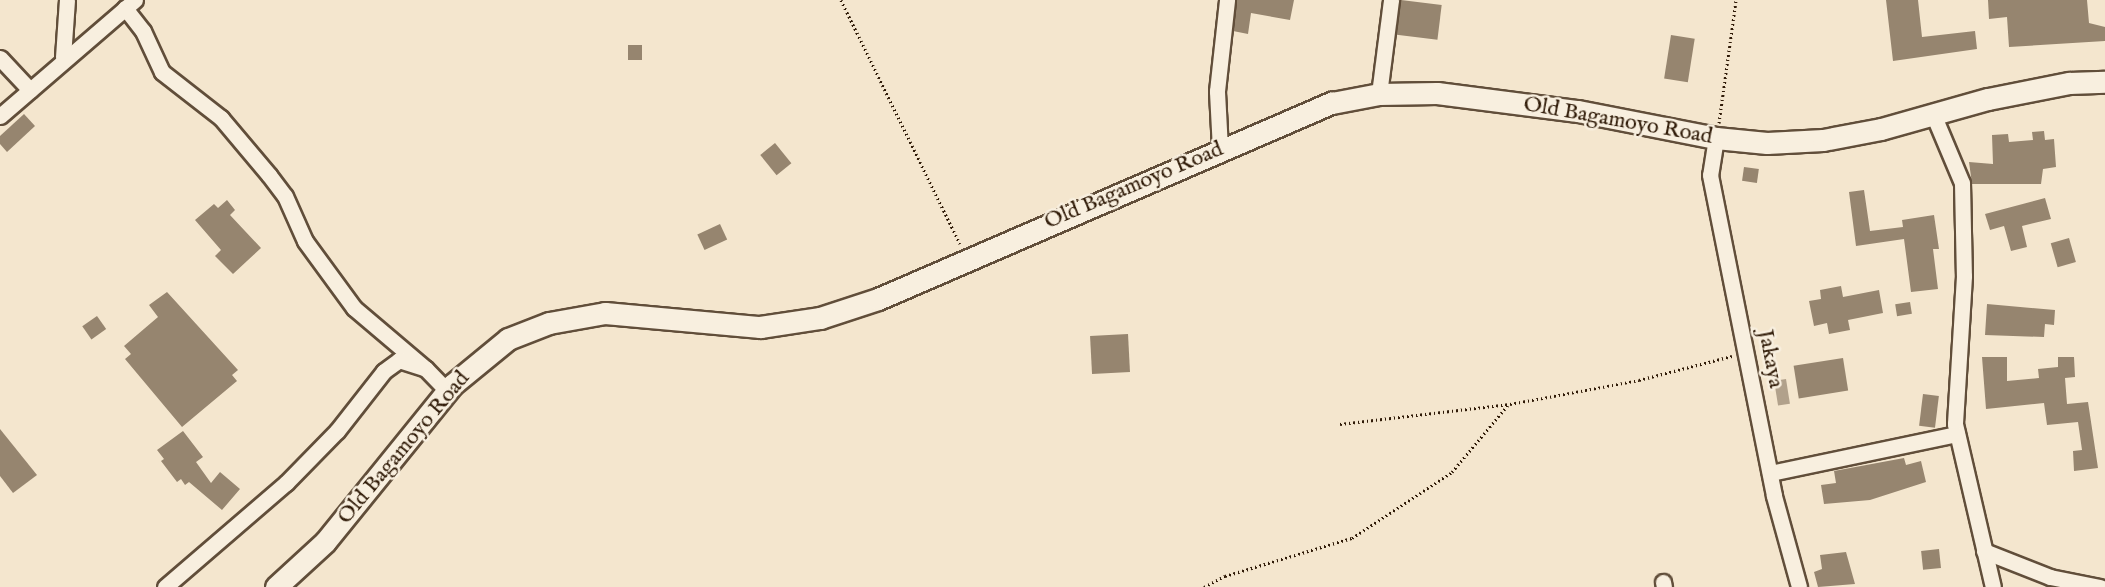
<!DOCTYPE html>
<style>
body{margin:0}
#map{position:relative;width:2105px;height:587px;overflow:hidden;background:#f4e6ce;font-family:"IM FELL English",serif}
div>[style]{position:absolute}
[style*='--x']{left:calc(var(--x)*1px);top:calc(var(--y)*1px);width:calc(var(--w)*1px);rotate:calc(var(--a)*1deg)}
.water>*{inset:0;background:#b1a18b;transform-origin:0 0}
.building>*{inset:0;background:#96856f;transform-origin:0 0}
.path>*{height:3px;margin-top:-1.5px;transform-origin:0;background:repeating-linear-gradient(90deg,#301b08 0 1.5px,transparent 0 4.5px)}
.roads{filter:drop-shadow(2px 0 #614e3a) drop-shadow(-2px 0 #614e3a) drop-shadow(0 2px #614e3a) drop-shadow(0 -2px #614e3a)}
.street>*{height:15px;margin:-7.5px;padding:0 7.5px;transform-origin:7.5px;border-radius:7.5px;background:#f8efdf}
.secondary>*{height:21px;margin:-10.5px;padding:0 10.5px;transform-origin:10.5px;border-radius:10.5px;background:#f8efdf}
span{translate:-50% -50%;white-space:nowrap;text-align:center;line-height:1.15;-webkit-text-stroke:5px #f8efdf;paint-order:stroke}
.street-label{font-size:22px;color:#301b08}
</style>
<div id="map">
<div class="water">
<i style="left:1786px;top:379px;width:25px;height:12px;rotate:81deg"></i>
</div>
<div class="building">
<i style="clip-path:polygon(1237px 0,1294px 0,1290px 20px,1251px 13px,1248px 34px,1233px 31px)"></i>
<i style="left:1401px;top:0;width:41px;height:35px;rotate:7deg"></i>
<i style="clip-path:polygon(1886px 0,1918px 0,1922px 37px,1975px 31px,1977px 49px,1893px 61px)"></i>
<i style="clip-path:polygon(1988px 0,2087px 0,2089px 23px,2105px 27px,2105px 41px,2009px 47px,2007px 17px,1989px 19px)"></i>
<i style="left:1671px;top:35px;width:24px;height:44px;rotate:9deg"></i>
<i style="left:628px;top:45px;width:14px;height:15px"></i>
<i style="clip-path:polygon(24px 114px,35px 126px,7px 152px,0 144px,0 136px)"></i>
<i style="clip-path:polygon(2044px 131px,2045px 140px,2054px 139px,2056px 167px,2043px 169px,2041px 184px,1972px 184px,1969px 162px,1993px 164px,1992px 135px,2008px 134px,2009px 142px,2033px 140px,2032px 132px)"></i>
<i style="left:775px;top:143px;width:26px;height:19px;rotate:51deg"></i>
<i style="left:1744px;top:167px;width:15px;height:14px;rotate:8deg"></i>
<i style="clip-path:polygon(1864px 190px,1870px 231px,1903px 227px,1902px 220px,1934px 215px,1939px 249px,1933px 249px,1938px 289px,1911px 292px,1904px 239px,1856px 246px,1849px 192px)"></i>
<i style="clip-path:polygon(2045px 198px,2051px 219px,2022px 226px,2027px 247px,2011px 251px,2004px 226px,1990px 230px,1985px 214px)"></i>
<i style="clip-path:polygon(227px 200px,235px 210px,230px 215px,261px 248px,233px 274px,215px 256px,221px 250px,195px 220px,214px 204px,218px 208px)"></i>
<i style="left:720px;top:224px;width:17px;height:25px;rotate:65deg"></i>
<i style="left:2069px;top:238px;width:25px;height:19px;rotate:74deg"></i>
<i style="clip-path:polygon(1841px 286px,1843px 297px,1879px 290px,1883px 313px,1848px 320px,1850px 330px,1829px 334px,1827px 323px,1814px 326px,1809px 301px,1821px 299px,1820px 290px)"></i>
<i style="clip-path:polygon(167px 292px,238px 370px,232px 375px,237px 381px,182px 427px,125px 359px,131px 354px,124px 346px,158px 317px,149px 305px)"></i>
<i style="left:1910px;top:302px;width:12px;height:15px;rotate:81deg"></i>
<i style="clip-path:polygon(1987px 304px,2055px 310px,2054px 325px,2045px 324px,2044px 337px,1985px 335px)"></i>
<i style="left:97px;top:316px;width:16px;height:18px;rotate:55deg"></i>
<i style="left:1128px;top:334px;width:38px;height:38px;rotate:87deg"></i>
<i style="clip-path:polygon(1982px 357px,2007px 357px,2007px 381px,2039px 378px,2038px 369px,2058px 367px,2058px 357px,2074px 357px,2075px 377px,2065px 378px,2067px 404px,2088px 402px,2098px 468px,2074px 471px,2073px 451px,2082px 450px,2078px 422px,2047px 425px,2044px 403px,1986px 409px)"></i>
<i style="left:1843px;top:358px;width:33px;height:50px;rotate:81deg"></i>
<i style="left:1923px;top:394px;width:16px;height:32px;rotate:7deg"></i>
<i style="clip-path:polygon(0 429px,37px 475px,13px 493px,0 476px)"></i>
<i style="clip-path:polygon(183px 431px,203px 457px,196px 462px,211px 483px,220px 472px,240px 489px,222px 510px,189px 482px,185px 485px,181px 479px,177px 482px,161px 461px,164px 459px,157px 450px)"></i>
<i style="clip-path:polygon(1904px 458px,1906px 465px,1921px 461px,1926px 482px,1870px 500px,1824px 504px,1821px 485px,1836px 483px,1834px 471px)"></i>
<i style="left:1939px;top:549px;width:19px;height:18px;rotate:84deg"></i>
<i style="clip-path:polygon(1846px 552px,1855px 584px,1818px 587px,1814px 572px,1822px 569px,1820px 555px)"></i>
</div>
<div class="path">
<i style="--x:841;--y:0;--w:271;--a:64"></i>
<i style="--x:1719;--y:123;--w:124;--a:-82.1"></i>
<i style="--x:1340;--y:424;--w:171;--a:-6.7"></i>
<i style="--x:1510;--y:404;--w:131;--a:-10.5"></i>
<i style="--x:1639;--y:380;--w:96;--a:-14.5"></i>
<i style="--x:1204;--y:587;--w:24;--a:-28"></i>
<i style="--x:1225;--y:576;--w:133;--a:-16.7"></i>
<i style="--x:1352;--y:538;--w:120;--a:-33.4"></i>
<i style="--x:1452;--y:472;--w:87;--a:-50.1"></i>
</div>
<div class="roads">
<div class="street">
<i style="--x:125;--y:8;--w:29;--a:52"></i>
<i style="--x:143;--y:31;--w:45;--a:65.1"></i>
<i style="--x:162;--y:72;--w:75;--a:37.9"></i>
<i style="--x:221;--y:118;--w:75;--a:49.9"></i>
<i style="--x:269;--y:175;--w:26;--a:53"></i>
<i style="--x:285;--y:196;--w:49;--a:66"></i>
<i style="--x:305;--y:241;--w:83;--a:53.8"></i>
<i style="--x:354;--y:308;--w:94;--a:40.3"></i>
<i style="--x:63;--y:57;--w:57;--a:-86"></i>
<i style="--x:0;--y:58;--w:44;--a:46.8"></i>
<i style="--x:1379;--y:94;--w:95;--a:-82.7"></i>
<i style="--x:1933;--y:114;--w:75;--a:67.2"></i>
<i style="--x:1962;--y:183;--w:93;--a:88.8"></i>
<i style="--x:1964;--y:276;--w:148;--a:93.5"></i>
<i style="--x:1955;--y:424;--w:167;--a:76.9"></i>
<i style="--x:0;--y:116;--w:178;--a:-40.7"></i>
<i style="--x:1716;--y:138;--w:37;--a:99"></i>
<i style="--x:1710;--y:175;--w:327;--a:78.7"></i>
<i style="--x:1774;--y:496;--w:94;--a:74.6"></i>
<i style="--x:1220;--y:149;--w:58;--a:-93"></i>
<i style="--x:1217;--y:91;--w:92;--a:-83.7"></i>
<i style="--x:1770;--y:473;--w:191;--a:-11.8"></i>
<i style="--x:1984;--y:551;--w:71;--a:21.5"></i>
<i style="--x:2050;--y:577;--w:51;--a:11.3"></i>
<i style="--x:1663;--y:582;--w:5;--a:79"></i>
<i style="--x:165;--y:587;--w:160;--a:-40.7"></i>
<i style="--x:286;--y:483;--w:73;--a:-45.6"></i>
<i style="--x:337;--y:431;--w:76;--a:-51.9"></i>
<i style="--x:384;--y:371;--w:19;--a:-36"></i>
<i style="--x:399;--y:360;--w:28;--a:18"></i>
<i style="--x:426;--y:369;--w:30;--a:46"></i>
</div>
<div class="secondary">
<i style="--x:276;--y:587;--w:67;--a:-42.6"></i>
<i style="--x:325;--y:542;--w:202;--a:-51"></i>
<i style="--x:452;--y:385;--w:72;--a:-39.4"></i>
<i style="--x:508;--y:339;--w:44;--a:-21.3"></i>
<i style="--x:549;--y:323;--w:57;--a:-10.1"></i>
<i style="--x:605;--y:313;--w:156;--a:5.2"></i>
<i style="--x:760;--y:327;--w:61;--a:-8.5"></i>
<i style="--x:820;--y:318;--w:61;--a:-18.1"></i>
<i style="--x:878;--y:299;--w:495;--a:-23.4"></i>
<i style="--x:1332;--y:103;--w:48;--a:-10.8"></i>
<i style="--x:1379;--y:94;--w:58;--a:-1"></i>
<i style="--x:1437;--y:93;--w:142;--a:7.3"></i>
<i style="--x:1578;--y:111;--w:141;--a:11.1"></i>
<i style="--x:1716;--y:138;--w:51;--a:5.6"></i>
<i style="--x:1767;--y:143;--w:56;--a:-3.1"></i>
<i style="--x:1823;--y:140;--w:59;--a:-10.7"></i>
<i style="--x:1881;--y:129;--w:111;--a:-15.7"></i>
<i style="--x:1988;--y:99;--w:83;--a:-11.2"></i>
<i style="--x:2069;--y:83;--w:36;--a:-2"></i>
</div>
</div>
<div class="street-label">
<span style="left:1618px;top:121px;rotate:10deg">Old Bagamoyo Road</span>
<span style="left:1134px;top:186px;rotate:-23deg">Old Bagamoyo Road</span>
<span style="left:1770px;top:359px;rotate:79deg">Jakaya</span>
<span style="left:404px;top:448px;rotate:-50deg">Old Bagamoyo Road</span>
</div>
</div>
